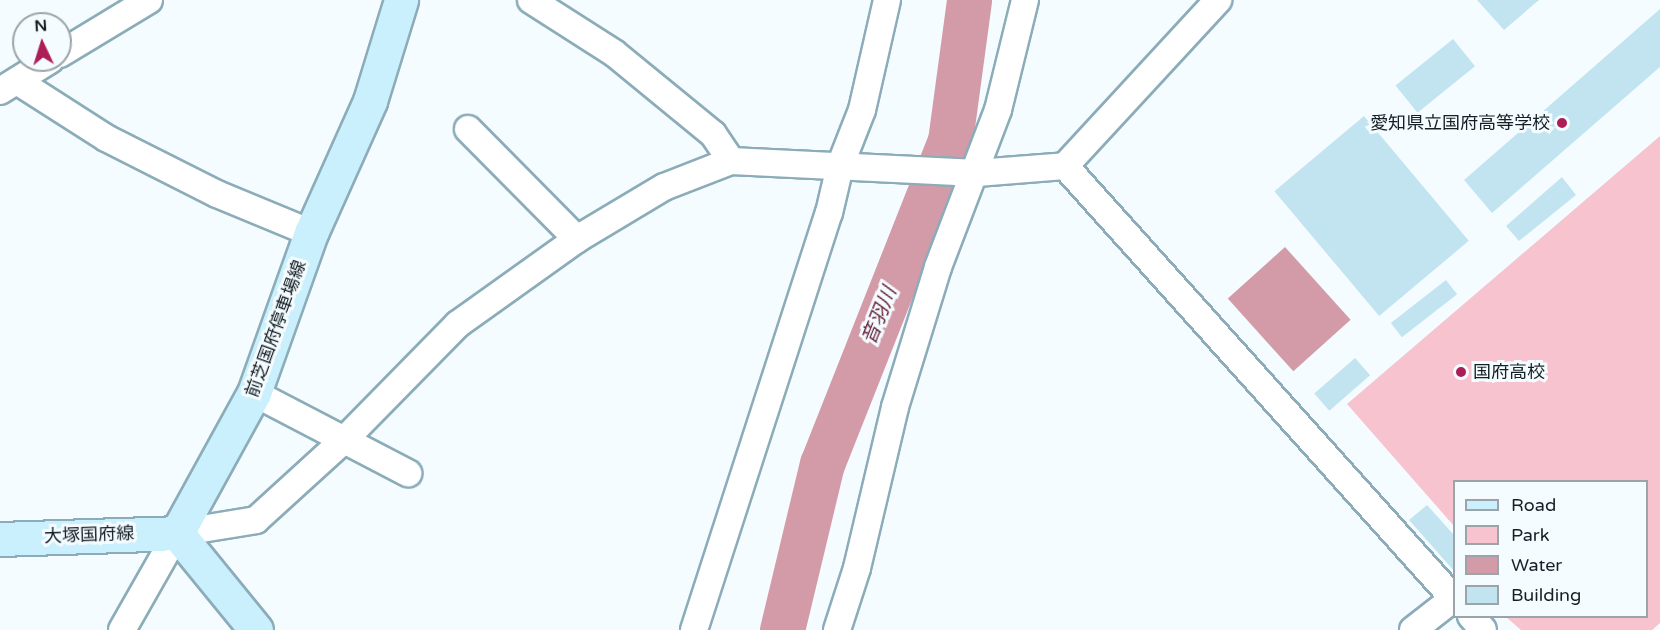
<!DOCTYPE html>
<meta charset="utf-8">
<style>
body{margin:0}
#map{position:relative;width:1660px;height:630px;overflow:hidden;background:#f5fcff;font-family:"Varela Round","Noto Sans JP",sans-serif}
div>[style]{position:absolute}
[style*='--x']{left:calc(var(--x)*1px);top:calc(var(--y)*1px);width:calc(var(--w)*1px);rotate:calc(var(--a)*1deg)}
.green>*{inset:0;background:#f7c3ce}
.water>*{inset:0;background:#d39ba8;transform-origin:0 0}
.river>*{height:45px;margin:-22.5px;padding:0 22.5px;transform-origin:22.5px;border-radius:22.5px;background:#d39ba8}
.building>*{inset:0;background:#c2e4f1;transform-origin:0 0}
.roads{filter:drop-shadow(2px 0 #8bacb8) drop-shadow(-2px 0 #8bacb8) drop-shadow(0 2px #8bacb8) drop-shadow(0 -2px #8bacb8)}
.street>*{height:26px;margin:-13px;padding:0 13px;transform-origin:13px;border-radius:13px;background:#fff}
.secondary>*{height:33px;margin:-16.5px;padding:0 16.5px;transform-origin:16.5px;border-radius:16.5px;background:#c9f0fc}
.dots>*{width:16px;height:16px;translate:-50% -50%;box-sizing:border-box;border:3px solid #f5fcff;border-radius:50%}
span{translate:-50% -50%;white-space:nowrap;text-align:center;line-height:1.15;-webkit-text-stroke:6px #f5fcff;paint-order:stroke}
.poi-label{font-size:18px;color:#142025}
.right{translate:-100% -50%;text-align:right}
.left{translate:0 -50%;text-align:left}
.street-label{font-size:18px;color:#142025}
.water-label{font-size:20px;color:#662339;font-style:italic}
.legend{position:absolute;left:1453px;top:480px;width:195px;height:138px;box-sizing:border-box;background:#f5fcff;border:2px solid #9ba4a8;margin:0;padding:8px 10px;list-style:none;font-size:18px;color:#142025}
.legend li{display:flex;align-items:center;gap:12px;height:30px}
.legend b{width:30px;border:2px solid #9ba4a8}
.north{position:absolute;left:12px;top:12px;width:60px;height:60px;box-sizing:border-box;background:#f5fcff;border:2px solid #9ba4a8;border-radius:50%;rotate:356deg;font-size:16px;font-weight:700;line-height:24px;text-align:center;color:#142025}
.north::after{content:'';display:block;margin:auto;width:21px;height:27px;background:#ad1e57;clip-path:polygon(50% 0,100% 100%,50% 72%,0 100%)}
</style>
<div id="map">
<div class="green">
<i style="clip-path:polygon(1660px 136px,1660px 623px,1652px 630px,1521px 630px,1506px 617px,1646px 616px,1646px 482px,1454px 482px,1454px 526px,1347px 404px)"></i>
</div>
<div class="water">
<i style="left:1285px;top:247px;width:98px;height:77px;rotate:48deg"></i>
</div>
<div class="river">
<i style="--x:782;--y:630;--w:171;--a:-76.5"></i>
<i style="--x:822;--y:464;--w:347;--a:-68.4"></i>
<i style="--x:950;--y:141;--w:142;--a:-82.3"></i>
</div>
<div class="building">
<i style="clip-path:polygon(1477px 0,1539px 0,1504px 30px)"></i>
<i style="clip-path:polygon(1660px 9px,1660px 67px,1492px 213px,1464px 180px)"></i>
<i style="left:1453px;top:39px;width:35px;height:74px;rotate:51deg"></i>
<i style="left:1364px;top:116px;width:163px;height:117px;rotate:50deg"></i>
<i style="clip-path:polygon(1562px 177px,1576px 195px,1519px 241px,1506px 226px)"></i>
<i style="left:1446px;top:280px;width:18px;height:70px;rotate:52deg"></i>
<i style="left:1355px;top:358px;width:23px;height:54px;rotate:49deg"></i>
<i style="clip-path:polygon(1427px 505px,1454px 535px,1454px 571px,1409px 520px)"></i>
</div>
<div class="roads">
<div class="street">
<i style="--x:531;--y:0;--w:98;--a:32.6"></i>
<i style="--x:614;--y:53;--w:128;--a:39.3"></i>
<i style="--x:713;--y:134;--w:32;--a:56"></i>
<i style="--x:60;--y:54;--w:104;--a:-31.2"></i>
<i style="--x:17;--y:81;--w:106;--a:32.6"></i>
<i style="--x:106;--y:138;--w:124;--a:26.8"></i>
<i style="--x:217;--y:194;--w:102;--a:22.5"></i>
<i style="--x:0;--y:91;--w:59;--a:-31.8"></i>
<i style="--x:468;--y:129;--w:155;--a:45.3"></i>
<i style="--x:1065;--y:166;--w:582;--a:48.06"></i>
<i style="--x:254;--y:393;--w:174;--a:27.5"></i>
<i style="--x:1471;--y:616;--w:18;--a:49"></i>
<i style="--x:122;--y:630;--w:112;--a:-60.4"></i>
<i style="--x:177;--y:533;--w:80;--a:-9.3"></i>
<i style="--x:256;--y:520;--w:120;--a:-42.3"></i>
<i style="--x:345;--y:439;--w:161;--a:-45.5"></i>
<i style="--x:458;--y:324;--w:146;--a:-35.5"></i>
<i style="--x:577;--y:239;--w:101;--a:-30.9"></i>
<i style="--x:664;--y:187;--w:72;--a:-21.2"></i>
<i style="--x:731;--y:161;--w:246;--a:2.8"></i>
<i style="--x:977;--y:173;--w:88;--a:-4.5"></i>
<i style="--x:1065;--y:166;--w:226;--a:-47.3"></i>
<i style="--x:694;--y:630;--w:438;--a:-72.1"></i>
<i style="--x:829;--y:213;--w:48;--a:-76.8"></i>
<i style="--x:840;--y:166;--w:60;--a:-68.6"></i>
<i style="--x:862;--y:110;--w:113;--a:-77.2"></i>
<i style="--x:837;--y:630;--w:65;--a:-72.1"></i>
<i style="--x:857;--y:568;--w:165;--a:-76.7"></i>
<i style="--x:895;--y:407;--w:146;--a:-72.9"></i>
<i style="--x:938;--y:267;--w:168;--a:-69.1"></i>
<i style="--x:998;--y:110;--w:113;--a:-76.2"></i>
<i style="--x:1413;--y:630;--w:52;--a:-38"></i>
</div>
<div class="secondary">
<i style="--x:177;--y:533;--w:160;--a:-61.2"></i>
<i style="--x:254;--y:393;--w:170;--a:-70.4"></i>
<i style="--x:311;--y:233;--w:145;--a:-65.9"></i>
<i style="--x:370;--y:101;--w:106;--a:-72.9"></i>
<i style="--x:177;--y:533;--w:125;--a:50.8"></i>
<i style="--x:0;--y:539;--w:177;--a:-1.9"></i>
</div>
</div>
<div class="dots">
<i style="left:1562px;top:123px;background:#ad1e57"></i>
<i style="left:1461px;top:372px;background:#ad1e57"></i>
</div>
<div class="poi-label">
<span class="right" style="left:1550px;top:123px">愛知県立国府高等学校</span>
<span class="left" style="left:1473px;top:372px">国府高校</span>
</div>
<div class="street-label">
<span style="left:276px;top:329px;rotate:-70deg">前芝国府停車場線</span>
<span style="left:89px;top:535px;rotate:-2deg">大塚国府線</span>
</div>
<div class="water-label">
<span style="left:880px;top:316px;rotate:-68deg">音羽川</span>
</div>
<ul class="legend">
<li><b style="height:8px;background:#c9f0fc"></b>Road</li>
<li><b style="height:16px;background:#f7c3ce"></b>Park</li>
<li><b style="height:16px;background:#d39ba8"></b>Water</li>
<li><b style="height:16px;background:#c2e4f1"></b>Building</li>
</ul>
<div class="north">N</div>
</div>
